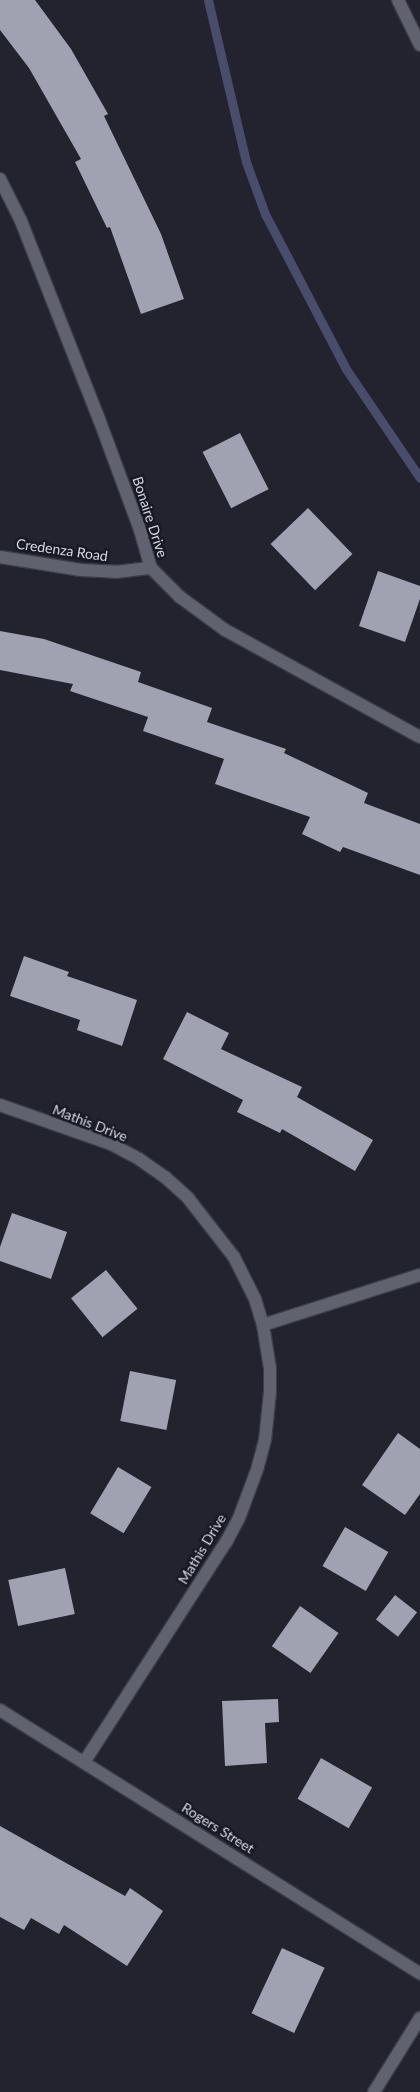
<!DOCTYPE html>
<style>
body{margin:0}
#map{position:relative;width:420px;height:2092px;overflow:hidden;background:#22232f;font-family:Lato,sans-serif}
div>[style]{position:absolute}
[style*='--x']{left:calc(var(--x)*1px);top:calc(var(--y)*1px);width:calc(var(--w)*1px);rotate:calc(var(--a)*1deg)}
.stream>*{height:9px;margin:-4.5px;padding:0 4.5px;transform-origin:4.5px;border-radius:4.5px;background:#494c6b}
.building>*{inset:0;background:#a0a1b1;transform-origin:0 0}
.roads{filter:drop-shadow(1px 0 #3c3d47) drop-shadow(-1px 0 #3c3d47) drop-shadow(0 1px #3c3d47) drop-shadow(0 -1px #3c3d47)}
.service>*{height:12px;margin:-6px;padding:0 6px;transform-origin:6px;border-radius:6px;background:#606270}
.minor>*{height:12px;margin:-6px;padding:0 6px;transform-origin:6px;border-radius:6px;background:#606270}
span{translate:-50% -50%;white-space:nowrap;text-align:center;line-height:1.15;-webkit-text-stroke:5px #181925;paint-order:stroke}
.street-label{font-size:14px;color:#d7d9e1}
</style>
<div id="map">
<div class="stream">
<i style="--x:208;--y:0;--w:166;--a:76.8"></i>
<i style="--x:246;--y:162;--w:55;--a:69.9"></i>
<i style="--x:265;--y:214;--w:175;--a:62.4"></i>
<i style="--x:346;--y:369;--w:132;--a:55.8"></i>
</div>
<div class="building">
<i style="clip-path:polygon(0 0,35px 0,71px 49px,108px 114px,104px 116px,161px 234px,184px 299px,141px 314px,110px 227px,107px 228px,75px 162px,81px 159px,29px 68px,0 30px)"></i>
<i style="left:240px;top:433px;width:63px;height:42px;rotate:63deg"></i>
<i style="left:308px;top:508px;width:64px;height:52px;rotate:46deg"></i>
<i style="clip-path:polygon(378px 571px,420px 586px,420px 599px,405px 642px,359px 626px)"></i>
<i style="clip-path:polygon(0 631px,44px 639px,141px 672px,138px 682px,212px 708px,207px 722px,286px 749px,284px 753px,368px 793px,364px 803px,420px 824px,420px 875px,343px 847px,340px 852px,302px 834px,310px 817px,215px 784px,224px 759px,143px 731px,148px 717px,70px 691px,73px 684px,0 670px)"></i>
<i style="clip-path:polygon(24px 956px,69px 972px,67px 976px,137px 1000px,122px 1046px,77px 1030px,80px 1020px,10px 996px)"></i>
<i style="clip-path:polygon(187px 1012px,229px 1033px,221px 1049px,302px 1087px,297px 1097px,373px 1140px,355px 1171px,282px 1129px,280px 1133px,237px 1112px,243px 1100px,163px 1059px)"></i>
<i style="clip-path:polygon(12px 1213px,67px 1232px,51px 1279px,0 1261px,0 1247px)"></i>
<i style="left:106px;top:1270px;width:50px;height:45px;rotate:51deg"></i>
<i style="left:130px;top:1371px;width:47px;height:51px;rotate:11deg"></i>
<i style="clip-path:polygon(398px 1433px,420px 1449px,420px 1494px,405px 1515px,362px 1485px)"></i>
<i style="left:118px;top:1467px;width:39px;height:54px;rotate:31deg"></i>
<i style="left:345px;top:1527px;width:50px;height:45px;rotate:30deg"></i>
<i style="left:65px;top:1568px;width:47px;height:58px;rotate:78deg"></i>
<i style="left:395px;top:1595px;width:28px;height:31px;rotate:38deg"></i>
<i style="left:300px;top:1606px;width:47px;height:49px;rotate:35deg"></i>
<i style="clip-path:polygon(278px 1699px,279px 1722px,265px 1723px,267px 1763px,225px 1766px,222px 1701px)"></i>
<i style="left:321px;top:1758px;width:59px;height:47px;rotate:30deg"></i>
<i style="clip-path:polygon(0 1826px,125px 1896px,130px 1888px,163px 1911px,127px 1966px,64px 1925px,59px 1934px,31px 1918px,24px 1930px,0 1917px)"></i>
<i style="left:282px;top:1948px;width:47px;height:72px;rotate:25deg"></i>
</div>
<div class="roads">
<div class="service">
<i style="--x:398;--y:0;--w:50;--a:63.9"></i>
</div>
<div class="minor">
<i style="--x:0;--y:179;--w:47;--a:63.4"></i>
<i style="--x:21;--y:221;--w:213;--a:68.5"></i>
<i style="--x:99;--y:419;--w:118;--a:69.7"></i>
<i style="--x:140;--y:530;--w:40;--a:74"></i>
<i style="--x:151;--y:568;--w:41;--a:45"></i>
<i style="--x:180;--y:597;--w:56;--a:36.3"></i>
<i style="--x:225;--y:630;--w:222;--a:28.8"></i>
<i style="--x:0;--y:557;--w:82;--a:9.1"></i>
<i style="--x:81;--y:570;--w:35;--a:3"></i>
<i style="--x:116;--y:572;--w:35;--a:-7"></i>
<i style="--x:0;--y:1105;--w:118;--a:19.4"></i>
<i style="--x:111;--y:1144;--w:32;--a:28"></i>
<i style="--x:139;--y:1159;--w:32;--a:35"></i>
<i style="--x:165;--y:1177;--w:31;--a:42"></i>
<i style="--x:188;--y:1198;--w:75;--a:52.1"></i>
<i style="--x:234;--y:1257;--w:47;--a:63.4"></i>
<i style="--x:255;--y:1299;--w:27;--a:73"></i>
<i style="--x:263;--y:1325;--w:44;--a:80.8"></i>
<i style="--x:270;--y:1368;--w:24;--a:90"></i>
<i style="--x:270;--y:1392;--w:48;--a:95.9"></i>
<i style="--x:265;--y:1440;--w:28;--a:105"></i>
<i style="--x:258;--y:1467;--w:54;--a:110.4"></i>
<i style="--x:239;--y:1518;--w:27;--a:118"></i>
<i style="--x:226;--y:1542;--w:262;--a:122.8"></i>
<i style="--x:263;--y:1325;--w:165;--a:-17.7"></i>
<i style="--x:0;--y:1710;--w:496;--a:32.1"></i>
<i style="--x:374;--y:2092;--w:87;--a:-58.1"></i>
</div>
</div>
<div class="street-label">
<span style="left:150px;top:517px;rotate:72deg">Bonaire Drive</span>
<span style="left:62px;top:550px;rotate:8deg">Credenza Road</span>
<span style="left:90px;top:1123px;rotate:21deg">Mathis Drive</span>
<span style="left:202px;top:1549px;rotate:-59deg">Mathis Drive</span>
<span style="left:218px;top:1828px;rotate:32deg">Rogers Street</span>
</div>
</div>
